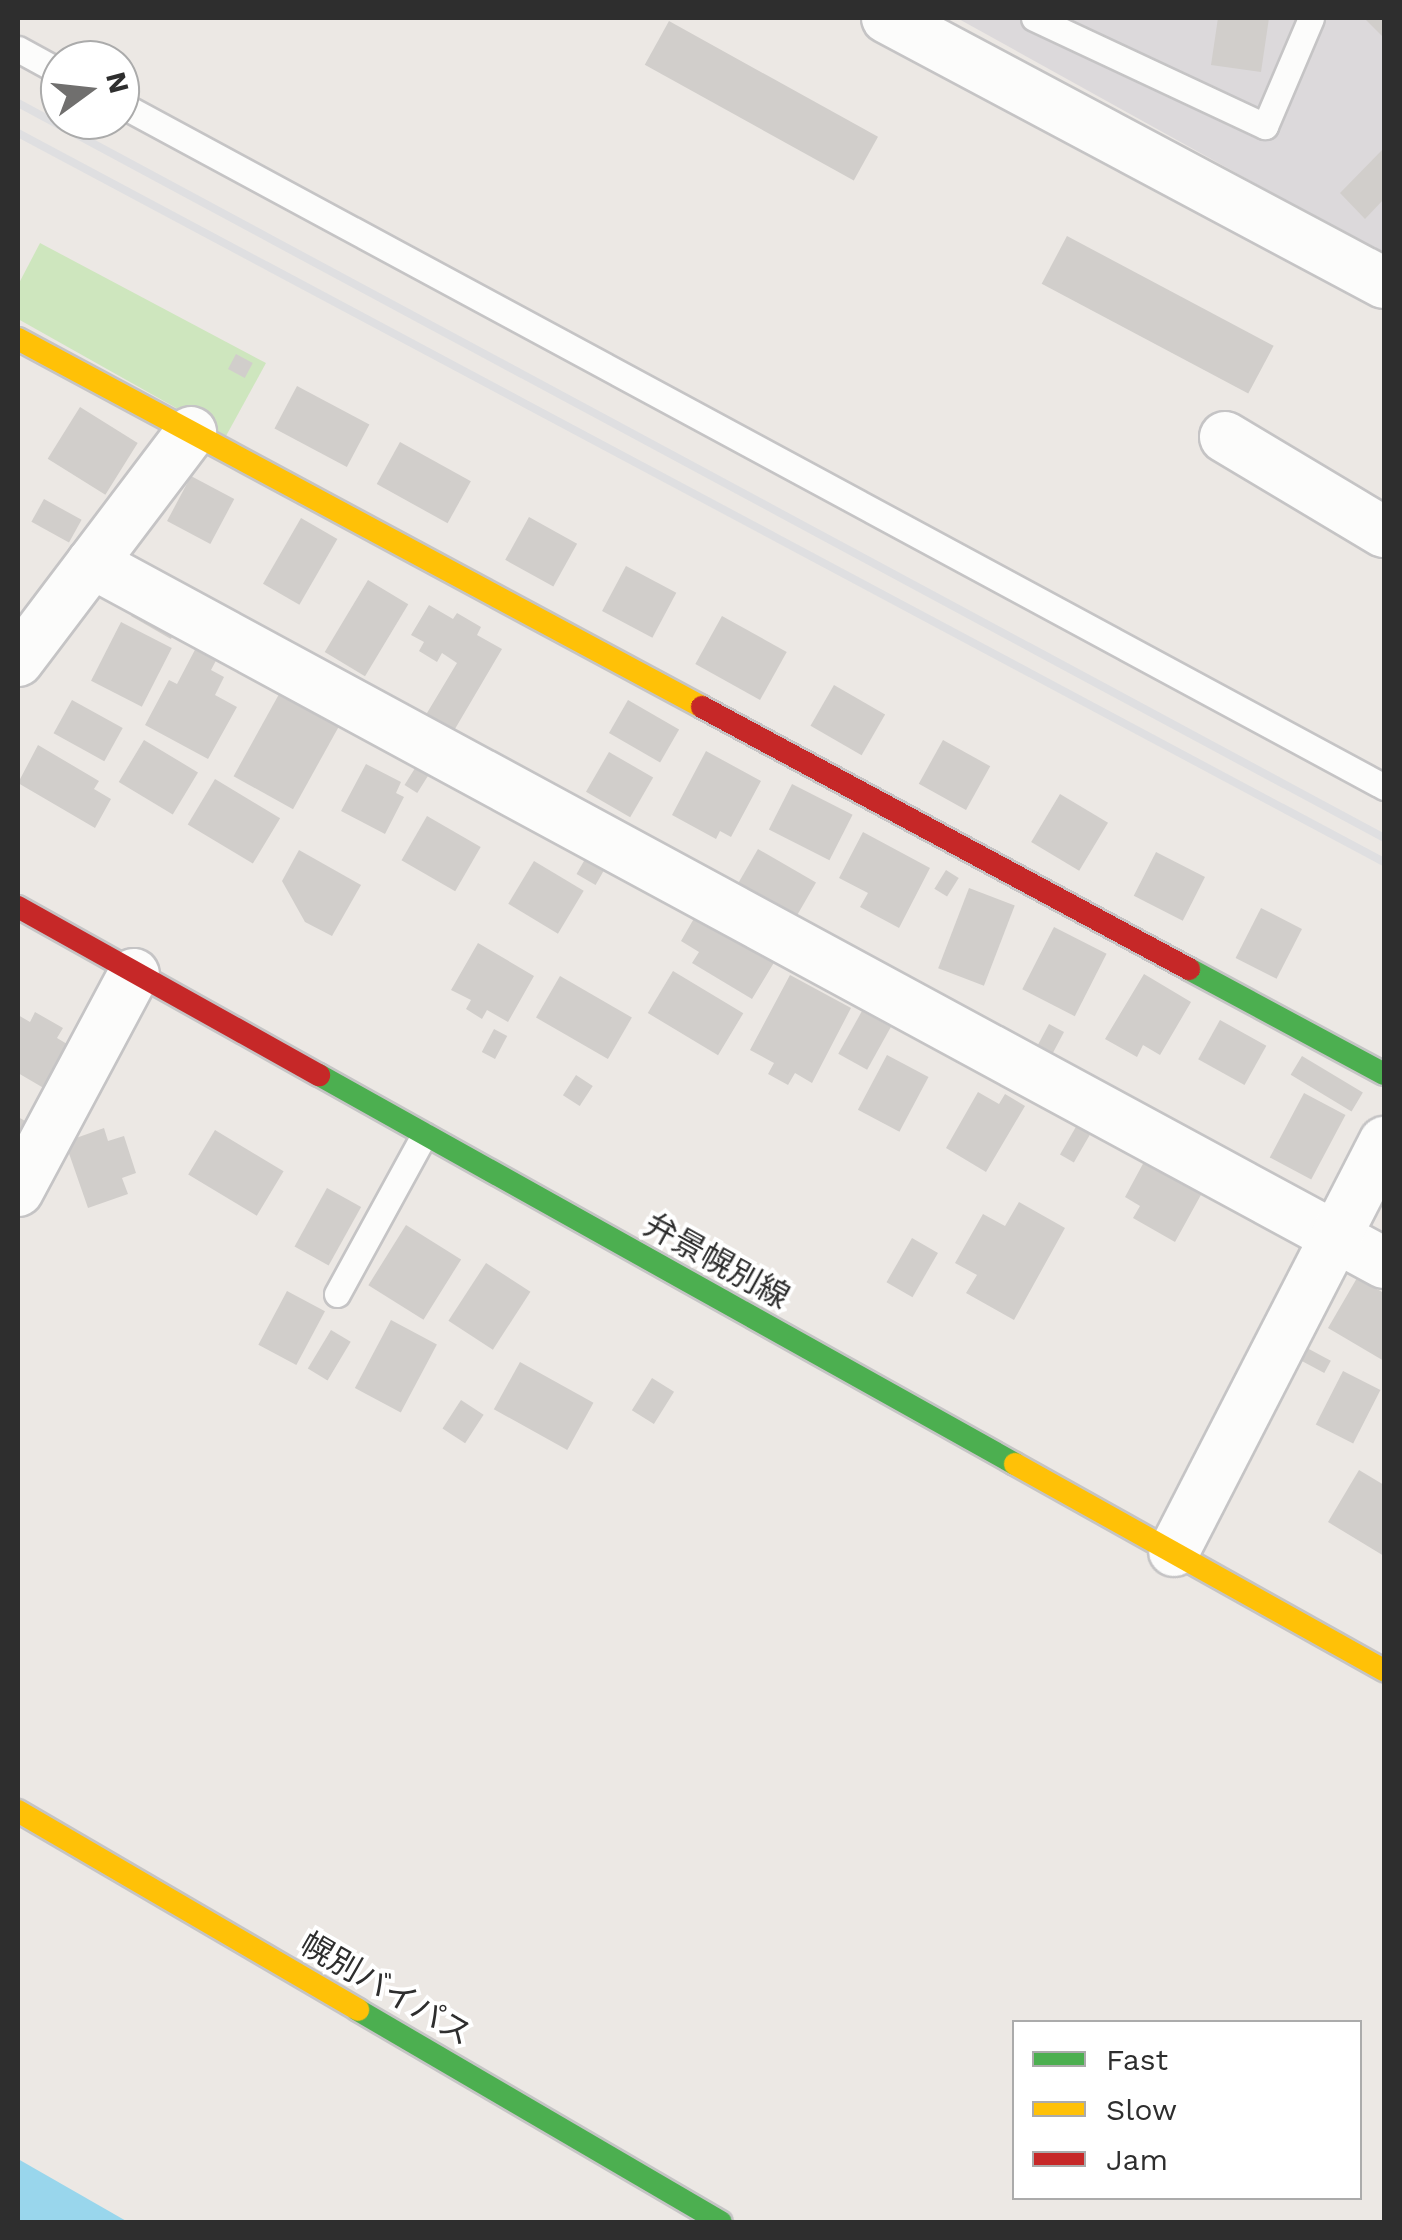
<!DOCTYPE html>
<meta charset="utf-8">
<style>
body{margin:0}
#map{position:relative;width:1402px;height:2240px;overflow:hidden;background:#ece8e4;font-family:"Work Sans","Noto Sans JP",sans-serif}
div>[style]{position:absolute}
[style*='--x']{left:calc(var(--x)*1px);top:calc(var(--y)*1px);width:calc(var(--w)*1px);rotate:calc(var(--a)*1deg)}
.industrial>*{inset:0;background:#dcd9db}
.green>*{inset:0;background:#cee6be}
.water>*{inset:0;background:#99d6ec}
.building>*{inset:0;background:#d1cecb;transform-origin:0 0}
.roads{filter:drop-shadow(2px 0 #c5c4c5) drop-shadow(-2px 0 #c5c4c5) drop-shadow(0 2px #c5c4c5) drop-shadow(0 -2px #c5c4c5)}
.lane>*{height:25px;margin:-12.5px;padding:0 12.5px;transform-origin:12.5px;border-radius:12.5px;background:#fcfcfb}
.street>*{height:50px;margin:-25px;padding:0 25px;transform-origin:25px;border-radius:25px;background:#fcfcfb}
.fast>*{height:22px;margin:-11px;padding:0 11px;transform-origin:11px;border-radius:11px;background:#4caf50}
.slow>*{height:22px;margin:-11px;padding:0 11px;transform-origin:11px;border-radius:11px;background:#ffc107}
.jam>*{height:22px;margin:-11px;padding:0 11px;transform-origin:11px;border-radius:11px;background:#c62828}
.rail>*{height:8px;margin:-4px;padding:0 4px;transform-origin:4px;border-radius:4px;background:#dfdfe1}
span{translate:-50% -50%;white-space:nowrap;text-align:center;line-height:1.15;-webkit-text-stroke:8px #fff;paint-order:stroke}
.street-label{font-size:32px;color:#2e2e2e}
.frame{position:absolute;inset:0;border:20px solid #2e2e2e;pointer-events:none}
.legend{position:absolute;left:1012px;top:2020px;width:350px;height:180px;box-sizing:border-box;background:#fff;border:2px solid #ababab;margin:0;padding:12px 18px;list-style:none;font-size:30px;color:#2e2e2e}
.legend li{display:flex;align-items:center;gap:20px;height:50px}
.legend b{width:50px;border:2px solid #ababab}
.north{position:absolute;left:40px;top:40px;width:100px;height:100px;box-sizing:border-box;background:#fff;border:2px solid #ababab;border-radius:50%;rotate:75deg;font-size:28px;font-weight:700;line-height:40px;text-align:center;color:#2e2e2e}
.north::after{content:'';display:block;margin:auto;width:35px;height:45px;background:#706f6e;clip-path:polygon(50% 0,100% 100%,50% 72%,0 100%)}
</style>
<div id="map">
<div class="industrial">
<i style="clip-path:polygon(957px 18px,1384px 18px,1384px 255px)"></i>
</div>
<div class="green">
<i style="clip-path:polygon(40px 243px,266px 363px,226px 436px,18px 319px,18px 285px)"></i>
</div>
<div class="water">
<i style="clip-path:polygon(18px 2159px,128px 2222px,18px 2222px)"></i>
</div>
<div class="building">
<i style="clip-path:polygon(1218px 18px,1269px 18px,1261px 72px,1211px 65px)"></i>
<i style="clip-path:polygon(1364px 18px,1384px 18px,1384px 38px)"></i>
<i style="left:669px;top:21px;width:239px;height:50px;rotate:29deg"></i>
<i style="clip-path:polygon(1384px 148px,1384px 199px,1365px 219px,1340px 193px)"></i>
<i style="left:1067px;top:236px;width:234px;height:54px;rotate:28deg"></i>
<i style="left:236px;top:354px;width:19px;height:17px;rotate:28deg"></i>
<i style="left:297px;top:386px;width:82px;height:48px;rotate:28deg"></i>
<i style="left:80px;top:407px;width:68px;height:61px;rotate:32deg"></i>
<i style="left:400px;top:442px;width:81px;height:48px;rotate:29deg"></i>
<i style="left:191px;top:476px;width:49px;height:51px;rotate:28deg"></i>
<i style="left:44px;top:499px;width:43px;height:26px;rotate:29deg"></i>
<i style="left:529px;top:517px;width:55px;height:49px;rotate:29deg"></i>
<i style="left:301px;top:518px;width:42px;height:76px;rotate:30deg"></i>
<i style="left:626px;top:566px;width:57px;height:51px;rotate:28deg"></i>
<i style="left:368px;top:580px;width:47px;height:84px;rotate:31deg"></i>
<i style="left:138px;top:604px;width:46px;height:14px;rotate:30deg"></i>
<i style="clip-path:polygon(429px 605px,453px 619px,457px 613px,481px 627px,477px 635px,502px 649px,452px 734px,424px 718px,457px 663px,442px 653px,437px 662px,419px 651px,424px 642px,411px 635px)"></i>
<i style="left:722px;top:616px;width:74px;height:55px;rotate:29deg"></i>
<i style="left:121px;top:622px;width:57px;height:66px;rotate:27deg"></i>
<i style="clip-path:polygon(198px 644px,219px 655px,211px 670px,224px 677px,215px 695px,237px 707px,208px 759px,145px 725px,169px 680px,177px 684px)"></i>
<i style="left:834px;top:685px;width:59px;height:47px;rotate:30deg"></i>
<i style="left:283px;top:687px;width:68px;height:102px;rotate:29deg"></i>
<i style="left:72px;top:700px;width:58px;height:38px;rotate:29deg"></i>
<i style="left:628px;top:700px;width:59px;height:38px;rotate:30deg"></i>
<i style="left:144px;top:740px;width:63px;height:49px;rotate:31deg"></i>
<i style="left:943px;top:740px;width:54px;height:50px;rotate:29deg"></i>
<i style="clip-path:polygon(38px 745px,99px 781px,94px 789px,111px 799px,95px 828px,18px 783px)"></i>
<i style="clip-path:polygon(706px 751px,761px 781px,731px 837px,720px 831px,716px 839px,672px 815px)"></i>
<i style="left:609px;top:752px;width:51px;height:46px;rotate:30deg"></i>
<i style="left:422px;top:757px;width:15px;height:33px;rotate:32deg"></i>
<i style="clip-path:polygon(366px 764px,401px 782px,396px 793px,404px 797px,385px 834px,341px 811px)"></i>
<i style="left:215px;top:779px;width:76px;height:53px;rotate:31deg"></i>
<i style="left:792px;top:784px;width:68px;height:51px;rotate:27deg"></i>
<i style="left:1060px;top:794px;width:56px;height:56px;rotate:31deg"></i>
<i style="left:427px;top:816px;width:62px;height:51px;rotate:30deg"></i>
<i style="clip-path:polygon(863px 832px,930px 868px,899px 928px,860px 907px,868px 893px,839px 878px)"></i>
<i style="left:758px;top:849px;width:67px;height:48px;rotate:30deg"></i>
<i style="clip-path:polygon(299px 850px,361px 885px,332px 936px,305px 922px,282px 881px)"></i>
<i style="left:1156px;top:852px;width:55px;height:49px;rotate:27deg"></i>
<i style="left:588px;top:854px;width:22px;height:23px;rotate:30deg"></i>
<i style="left:534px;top:861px;width:58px;height:50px;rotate:31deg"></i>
<i style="left:946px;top:870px;width:15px;height:22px;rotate:32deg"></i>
<i style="left:969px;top:888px;width:49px;height:86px;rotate:21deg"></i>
<i style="left:1261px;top:908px;width:46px;height:56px;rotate:27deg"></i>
<i style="clip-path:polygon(696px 915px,775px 961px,752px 999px,692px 963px,699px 952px,681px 941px)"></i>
<i style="left:1054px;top:927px;width:59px;height:70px;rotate:27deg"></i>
<i style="clip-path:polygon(478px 943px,534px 976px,508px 1022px,487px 1010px,482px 1019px,466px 1009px,471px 1000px,451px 990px)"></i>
<i style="left:673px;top:971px;width:82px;height:49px;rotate:31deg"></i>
<i style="clip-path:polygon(1144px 974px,1191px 1002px,1160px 1055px,1143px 1045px,1137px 1057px,1105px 1039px)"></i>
<i style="clip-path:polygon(790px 975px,851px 1008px,812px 1083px,795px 1073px,788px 1085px,768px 1074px,774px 1063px,750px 1050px)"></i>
<i style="left:560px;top:976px;width:83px;height:48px;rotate:30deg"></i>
<i style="left:862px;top:1011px;width:33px;height:49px;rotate:29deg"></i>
<i style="clip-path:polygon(35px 1012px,63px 1028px,57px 1038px,72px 1047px,47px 1090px,18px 1073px,18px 1015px,30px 1022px)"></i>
<i style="left:1220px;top:1020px;width:53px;height:45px;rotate:29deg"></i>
<i style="left:1049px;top:1024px;width:17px;height:41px;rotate:28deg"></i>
<i style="left:494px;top:1029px;width:15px;height:26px;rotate:28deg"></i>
<i style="left:887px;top:1055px;width:47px;height:62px;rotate:28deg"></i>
<i style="left:1302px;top:1056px;width:71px;height:22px;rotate:31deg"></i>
<i style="left:576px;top:1075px;width:20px;height:24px;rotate:33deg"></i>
<i style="clip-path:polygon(978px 1092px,999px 1104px,1005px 1094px,1025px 1106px,986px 1172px,946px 1148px)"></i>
<i style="left:1304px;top:1093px;width:47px;height:73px;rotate:28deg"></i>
<i style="clip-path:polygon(18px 1117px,27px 1122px,18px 1139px)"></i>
<i style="left:1077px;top:1125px;width:16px;height:34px;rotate:30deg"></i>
<i style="clip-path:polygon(104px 1128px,108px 1141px,124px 1136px,136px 1173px,122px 1178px,128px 1194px,88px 1208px,65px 1142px)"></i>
<i style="left:215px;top:1130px;width:80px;height:52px;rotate:31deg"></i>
<i style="clip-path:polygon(1145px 1160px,1202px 1193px,1175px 1242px,1133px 1218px,1140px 1206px,1125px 1197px)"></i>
<i style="left:327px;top:1188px;width:39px;height:67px;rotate:29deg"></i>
<i style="clip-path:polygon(1019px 1202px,1065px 1228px,1014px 1320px,966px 1293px,977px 1275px,955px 1263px,983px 1214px,1005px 1226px)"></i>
<i style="left:406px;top:1225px;width:65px;height:71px;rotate:32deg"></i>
<i style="left:912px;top:1238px;width:30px;height:51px;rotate:30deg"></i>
<i style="left:486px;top:1263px;width:53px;height:69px;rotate:33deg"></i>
<i style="clip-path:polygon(1357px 1278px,1384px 1293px,1384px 1361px,1328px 1328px)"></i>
<i style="left:287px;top:1291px;width:43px;height:61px;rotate:28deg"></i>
<i style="left:391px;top:1320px;width:52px;height:77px;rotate:28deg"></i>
<i style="left:331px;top:1330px;width:23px;height:45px;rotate:31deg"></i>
<i style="left:1307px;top:1348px;width:27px;height:14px;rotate:28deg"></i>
<i style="left:520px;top:1362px;width:84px;height:54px;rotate:29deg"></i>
<i style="left:1343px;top:1371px;width:42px;height:60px;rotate:27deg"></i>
<i style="left:652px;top:1378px;width:26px;height:38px;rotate:32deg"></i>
<i style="left:461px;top:1400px;width:27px;height:34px;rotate:33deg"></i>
<i style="clip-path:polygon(1359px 1470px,1384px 1485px,1384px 1556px,1328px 1522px)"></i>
</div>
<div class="roads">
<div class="lane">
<i style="--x:1034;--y:18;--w:255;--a:25.1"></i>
<i style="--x:1265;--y:126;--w:117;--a:-66.9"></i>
<i style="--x:18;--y:49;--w:48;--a:28.7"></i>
<i style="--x:120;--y:104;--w:1437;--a:28.38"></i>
<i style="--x:337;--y:1294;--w:181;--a:-61.3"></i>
</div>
<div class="street">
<i style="--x:887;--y:18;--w:563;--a:28.07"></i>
<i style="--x:1225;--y:437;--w:185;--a:30.9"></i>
<i style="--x:92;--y:563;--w:1469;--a:28.45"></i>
<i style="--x:18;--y:661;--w:287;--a:-52.9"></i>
<i style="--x:18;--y:1191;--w:246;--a:-61.9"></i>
<i style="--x:1174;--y:1551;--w:460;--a:-62.8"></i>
</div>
<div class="fast">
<i style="--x:1189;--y:969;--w:221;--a:28.3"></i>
<i style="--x:319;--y:1075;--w:797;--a:29.2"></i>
<i style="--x:358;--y:2010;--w:420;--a:30.3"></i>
</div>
<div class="slow">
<i style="--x:18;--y:339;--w:777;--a:28.28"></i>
<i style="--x:1015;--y:1464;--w:423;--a:29.2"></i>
<i style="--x:18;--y:1811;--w:394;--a:30.3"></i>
</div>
<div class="jam">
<i style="--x:702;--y:707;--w:553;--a:28.28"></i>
<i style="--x:18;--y:907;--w:345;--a:29.2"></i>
</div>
</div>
<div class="rail">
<i style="--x:18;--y:103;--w:1551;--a:28.28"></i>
<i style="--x:18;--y:133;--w:1548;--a:28.09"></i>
</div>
<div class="street-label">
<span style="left:717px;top:1261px;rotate:29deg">弁景幌別線</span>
<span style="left:386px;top:1989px;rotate:30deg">幌別バイパス</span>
</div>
<div class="frame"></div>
<ul class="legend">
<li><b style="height:12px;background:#4caf50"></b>Fast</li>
<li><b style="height:12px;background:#ffc107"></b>Slow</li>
<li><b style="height:12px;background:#c62828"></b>Jam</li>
</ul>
<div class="north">N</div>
</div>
